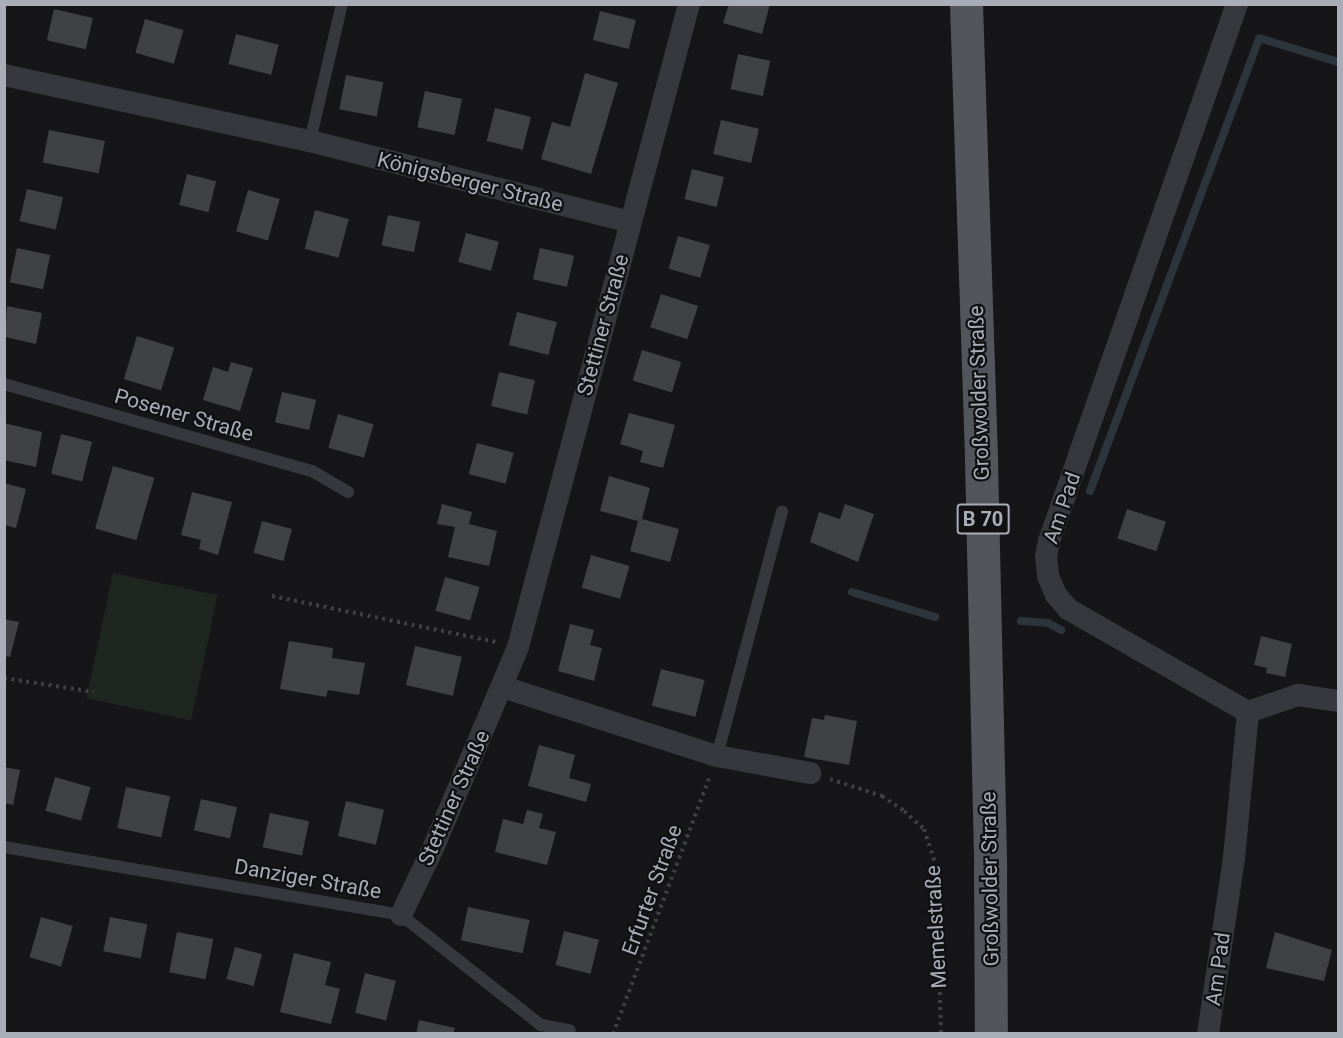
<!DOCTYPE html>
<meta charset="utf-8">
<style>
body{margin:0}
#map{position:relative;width:1343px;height:1038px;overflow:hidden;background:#161618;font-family:Roboto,sans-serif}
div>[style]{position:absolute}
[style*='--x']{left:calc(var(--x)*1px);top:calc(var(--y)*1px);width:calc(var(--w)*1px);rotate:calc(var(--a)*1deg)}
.green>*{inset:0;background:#1e261f;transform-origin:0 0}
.stream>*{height:8px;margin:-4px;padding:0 4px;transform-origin:4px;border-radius:4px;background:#2c353c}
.building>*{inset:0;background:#404145;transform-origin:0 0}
.path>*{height:4px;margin-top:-2px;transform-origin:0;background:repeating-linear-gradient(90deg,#3d3f44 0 3px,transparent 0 7.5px)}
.lane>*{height:12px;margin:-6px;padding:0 6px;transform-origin:6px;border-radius:6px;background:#37383d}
.street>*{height:22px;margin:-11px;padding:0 11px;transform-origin:11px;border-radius:11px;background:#37383d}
.primary>*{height:33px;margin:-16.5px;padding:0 16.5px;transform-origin:16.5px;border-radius:16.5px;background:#53555c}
span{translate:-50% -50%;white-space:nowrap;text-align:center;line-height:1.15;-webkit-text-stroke:4.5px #111113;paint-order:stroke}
.shield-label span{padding:2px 4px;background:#111113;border:2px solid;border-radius:4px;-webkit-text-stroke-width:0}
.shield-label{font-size:20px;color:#a8adb8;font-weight:700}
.street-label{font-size:21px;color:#a8adb8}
.frame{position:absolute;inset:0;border:6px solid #a8adb8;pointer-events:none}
</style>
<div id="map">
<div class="green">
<i style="left:113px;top:573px;width:107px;height:128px;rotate:12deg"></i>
</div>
<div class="stream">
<i style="--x:1090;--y:491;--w:483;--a:-69.5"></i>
<i style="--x:1259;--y:38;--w:83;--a:16.9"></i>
<i style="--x:852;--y:592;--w:87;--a:16.8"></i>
<i style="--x:1021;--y:621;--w:27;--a:4"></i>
<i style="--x:1048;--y:623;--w:15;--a:28"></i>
</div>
<div class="building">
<i style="clip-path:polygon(729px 4px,770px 4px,762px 34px,723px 23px)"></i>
<i style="left:54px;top:9px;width:40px;height:32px;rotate:13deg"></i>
<i style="left:600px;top:11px;width:37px;height:30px;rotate:14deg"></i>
<i style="left:145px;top:19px;width:40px;height:35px;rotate:16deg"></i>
<i style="left:236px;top:34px;width:44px;height:31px;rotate:14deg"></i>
<i style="left:738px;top:54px;width:33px;height:36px;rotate:12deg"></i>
<i style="clip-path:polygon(585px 73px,618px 83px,591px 174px,541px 159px,552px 122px,570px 127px)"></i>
<i style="left:346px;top:75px;width:38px;height:35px;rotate:11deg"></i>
<i style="left:425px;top:91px;width:38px;height:37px;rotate:12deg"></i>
<i style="left:495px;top:108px;width:37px;height:34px;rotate:14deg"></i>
<i style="left:721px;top:120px;width:39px;height:35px;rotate:13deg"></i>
<i style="left:49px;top:130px;width:57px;height:33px;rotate:11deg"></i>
<i style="left:692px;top:169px;width:33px;height:31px;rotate:14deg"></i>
<i style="left:187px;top:174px;width:30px;height:32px;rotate:14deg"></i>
<i style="left:27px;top:189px;width:37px;height:33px;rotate:13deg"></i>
<i style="left:248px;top:190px;width:33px;height:43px;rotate:16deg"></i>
<i style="left:315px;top:210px;width:35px;height:40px;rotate:15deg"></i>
<i style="left:388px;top:215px;width:33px;height:31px;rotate:12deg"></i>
<i style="left:466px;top:233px;width:34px;height:30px;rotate:15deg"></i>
<i style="left:678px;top:236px;width:33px;height:34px;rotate:16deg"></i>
<i style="left:17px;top:248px;width:34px;height:35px;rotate:12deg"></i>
<i style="left:540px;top:248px;width:35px;height:32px;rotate:13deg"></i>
<i style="left:661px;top:294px;width:39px;height:35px;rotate:18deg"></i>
<i style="clip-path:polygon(7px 306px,42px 313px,36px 344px,5px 337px)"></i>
<i style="left:517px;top:312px;width:41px;height:34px;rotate:14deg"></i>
<i style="left:137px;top:336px;width:39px;height:45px;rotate:17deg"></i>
<i style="left:642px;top:350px;width:41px;height:32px;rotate:17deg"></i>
<i style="clip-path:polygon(231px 362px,253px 368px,240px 411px,203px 400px,213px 367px,228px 372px)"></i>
<i style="left:499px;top:372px;width:37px;height:35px;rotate:13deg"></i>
<i style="left:282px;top:392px;width:35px;height:31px;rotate:13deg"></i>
<i style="clip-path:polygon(629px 413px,675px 425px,663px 468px,640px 462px,643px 451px,620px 444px)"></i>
<i style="left:338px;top:414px;width:37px;height:35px;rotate:16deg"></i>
<i style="clip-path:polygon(4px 423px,42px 432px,36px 467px,4px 460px)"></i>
<i style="left:61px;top:434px;width:32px;height:41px;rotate:14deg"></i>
<i style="left:477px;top:443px;width:38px;height:32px;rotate:15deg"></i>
<i style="left:113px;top:466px;width:43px;height:65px;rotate:16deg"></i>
<i style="clip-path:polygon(609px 476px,650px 488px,642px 519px,679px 529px,670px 562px,630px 551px,638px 521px,600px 511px)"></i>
<i style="clip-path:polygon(4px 483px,26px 489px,16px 528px,4px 525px)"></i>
<i style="clip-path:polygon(192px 492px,232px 502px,218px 555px,199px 549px,201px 540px,181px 535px)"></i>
<i style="clip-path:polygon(442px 504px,472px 512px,469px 524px,497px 531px,489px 566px,448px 557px,455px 527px,437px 524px)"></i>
<i style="clip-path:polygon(845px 504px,874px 514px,858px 562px,810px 542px,819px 512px,840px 519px)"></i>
<i style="left:1127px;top:509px;width:41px;height:31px;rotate:18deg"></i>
<i style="left:262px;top:521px;width:31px;height:33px;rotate:15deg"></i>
<i style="left:591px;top:555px;width:40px;height:34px;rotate:16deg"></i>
<i style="left:445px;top:577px;width:36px;height:35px;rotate:16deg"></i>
<i style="clip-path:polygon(4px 619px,19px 622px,10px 657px,4px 656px)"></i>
<i style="clip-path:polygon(570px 624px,594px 630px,590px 645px,602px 648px,594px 681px,558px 671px)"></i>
<i style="clip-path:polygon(1261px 636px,1292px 644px,1285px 677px,1266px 673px,1267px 668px,1254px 665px)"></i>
<i style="clip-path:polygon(289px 641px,333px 648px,332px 658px,365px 663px,359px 695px,328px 690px,326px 697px,280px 689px)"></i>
<i style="left:415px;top:646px;width:48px;height:40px;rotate:13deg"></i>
<i style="left:661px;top:669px;width:45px;height:38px;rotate:14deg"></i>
<i style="clip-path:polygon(825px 715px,857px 721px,849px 765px,804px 757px,812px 718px,824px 720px)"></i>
<i style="clip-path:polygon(539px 745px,575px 755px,569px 778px,591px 784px,586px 802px,528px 786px)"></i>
<i style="clip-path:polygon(4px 767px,20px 770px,13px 805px,4px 803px)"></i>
<i style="left:55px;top:777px;width:37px;height:35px;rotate:16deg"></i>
<i style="left:126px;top:787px;width:45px;height:42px;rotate:12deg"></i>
<i style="left:201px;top:799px;width:37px;height:32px;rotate:13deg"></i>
<i style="left:346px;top:801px;width:39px;height:36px;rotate:13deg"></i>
<i style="clip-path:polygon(527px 810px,543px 814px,539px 828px,556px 832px,547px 865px,495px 852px,503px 819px,523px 824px)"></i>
<i style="left:270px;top:813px;width:40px;height:35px;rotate:12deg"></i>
<i style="left:468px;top:907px;width:63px;height:34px;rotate:12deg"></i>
<i style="left:41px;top:917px;width:33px;height:42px;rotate:16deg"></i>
<i style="left:110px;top:917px;width:38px;height:35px;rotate:11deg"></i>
<i style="left:564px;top:931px;width:36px;height:35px;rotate:14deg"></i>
<i style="left:177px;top:932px;width:37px;height:41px;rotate:11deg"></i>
<i style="clip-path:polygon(1275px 932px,1332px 950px,1324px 981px,1266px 968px)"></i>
<i style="left:235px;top:947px;width:28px;height:33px;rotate:15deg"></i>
<i style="clip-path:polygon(294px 953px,331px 962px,325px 985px,340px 989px,331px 1024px,280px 1012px)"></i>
<i style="left:365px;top:973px;width:32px;height:41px;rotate:14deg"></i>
<i style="clip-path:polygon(419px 1020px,455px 1028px,453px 1034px,416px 1034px)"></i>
</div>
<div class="path">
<i style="--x:272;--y:596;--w:229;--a:11.6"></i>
<i style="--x:4;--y:678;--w:91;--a:8.8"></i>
<i style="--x:830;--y:779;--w:55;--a:18.1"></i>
<i style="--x:882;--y:796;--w:27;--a:34"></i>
<i style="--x:904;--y:811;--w:27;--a:42"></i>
<i style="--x:924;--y:829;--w:38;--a:72"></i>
<i style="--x:936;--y:865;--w:169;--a:88.3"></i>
<i style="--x:613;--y:1034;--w:276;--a:-69.4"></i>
</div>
<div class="lane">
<i style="--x:310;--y:141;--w:141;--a:-76.9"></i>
<i style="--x:4;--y:384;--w:320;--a:15.8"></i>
<i style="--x:312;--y:471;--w:42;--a:30.3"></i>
<i style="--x:717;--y:756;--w:253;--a:-75.1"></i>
<i style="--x:4;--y:847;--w:403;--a:9.7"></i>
<i style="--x:401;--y:915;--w:178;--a:38.2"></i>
<i style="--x:541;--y:1025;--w:29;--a:10"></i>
</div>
<div class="street">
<i style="--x:1237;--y:4;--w:569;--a:109.29"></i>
<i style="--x:1049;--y:541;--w:15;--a:101"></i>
<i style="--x:1046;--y:556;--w:20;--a:84"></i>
<i style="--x:1048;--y:576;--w:21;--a:67"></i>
<i style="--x:1056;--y:595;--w:18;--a:49"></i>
<i style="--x:1068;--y:609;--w:207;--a:29.8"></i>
<i style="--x:4;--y:75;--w:313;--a:12.2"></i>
<i style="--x:310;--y:141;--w:330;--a:14.2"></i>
<i style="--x:503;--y:687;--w:225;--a:17.9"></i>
<i style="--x:717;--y:756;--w:95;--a:10.4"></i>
<i style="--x:1248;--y:712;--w:53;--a:-18.8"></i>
<i style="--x:1298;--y:695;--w:40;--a:8.5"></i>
<i style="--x:401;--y:915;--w:76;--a:-64.4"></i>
<i style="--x:434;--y:846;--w:216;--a:-67.1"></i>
<i style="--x:518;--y:647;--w:665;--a:-75.11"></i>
<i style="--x:1208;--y:1034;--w:178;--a:-81.6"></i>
<i style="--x:1234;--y:858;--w:147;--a:-84.5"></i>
</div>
<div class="primary">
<i style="--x:966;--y:4;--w:456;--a:88.1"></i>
<i style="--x:981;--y:460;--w:407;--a:88.7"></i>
<i style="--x:990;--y:867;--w:167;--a:89.7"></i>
</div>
<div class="shield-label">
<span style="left:983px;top:519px">B 70</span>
</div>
<div class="street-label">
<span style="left:470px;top:182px;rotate:14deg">Königsberger Straße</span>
<span style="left:603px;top:325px;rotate:-75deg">Stettiner Straße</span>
<span style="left:979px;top:393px;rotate:-92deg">Großwolder Straße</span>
<span style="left:184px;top:415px;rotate:16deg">Posener Straße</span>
<span style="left:1062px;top:508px;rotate:-71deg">Am Pad</span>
<span style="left:454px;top:798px;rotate:-66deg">Stettiner Straße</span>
<span style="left:308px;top:879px;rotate:10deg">Danziger Straße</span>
<span style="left:990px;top:879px;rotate:-91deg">Großwolder Straße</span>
<span style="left:652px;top:890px;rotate:-70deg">Erfurter Straße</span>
<span style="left:936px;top:927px;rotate:-93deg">Memelstraße</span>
<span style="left:1218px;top:969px;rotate:-82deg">Am Pad</span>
</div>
<div class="frame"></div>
</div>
